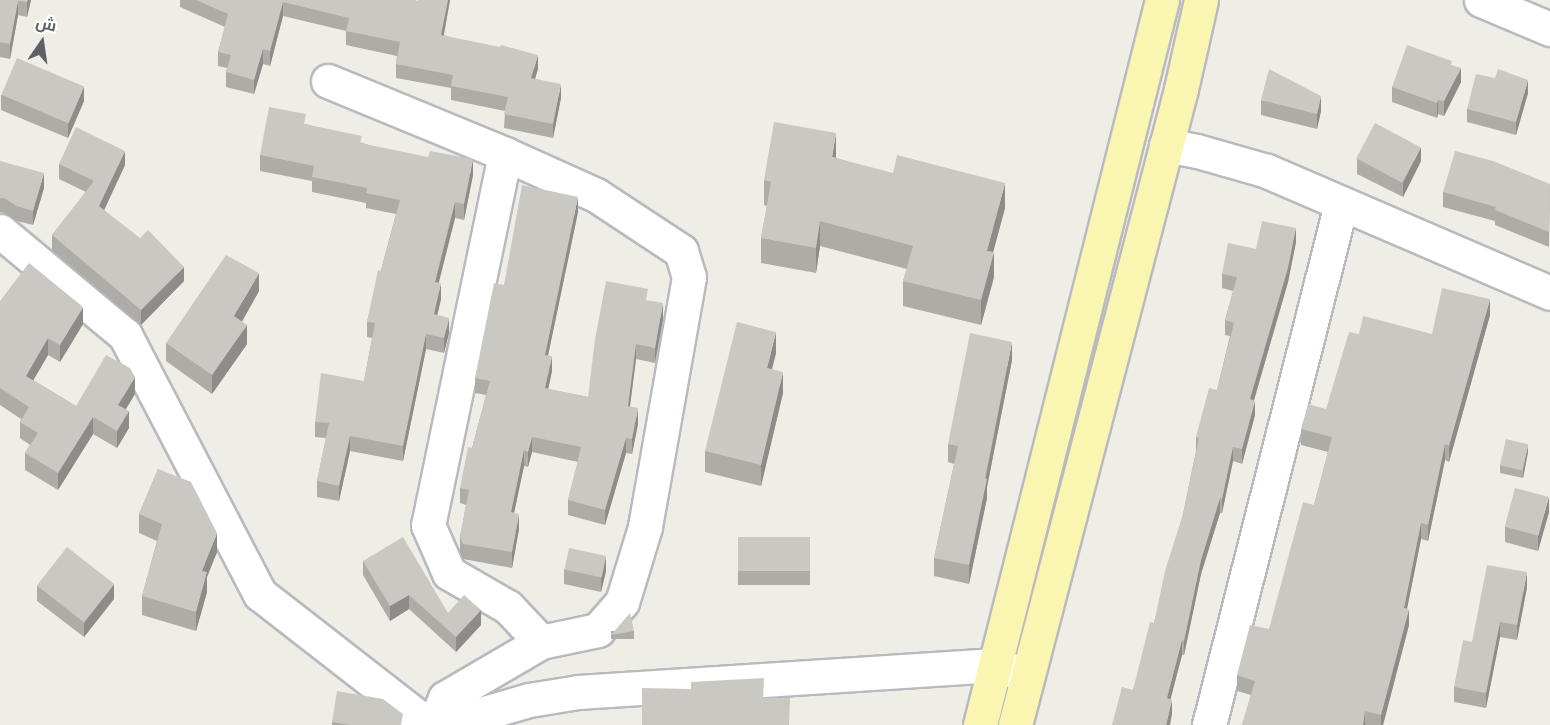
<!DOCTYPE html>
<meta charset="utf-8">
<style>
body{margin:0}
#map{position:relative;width:1550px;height:725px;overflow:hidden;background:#efeee6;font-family:"Source Sans 3",Cairo,sans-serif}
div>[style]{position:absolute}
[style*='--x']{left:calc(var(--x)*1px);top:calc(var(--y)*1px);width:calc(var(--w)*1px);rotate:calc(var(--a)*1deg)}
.roads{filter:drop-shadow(2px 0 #b8babf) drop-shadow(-2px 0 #b8babf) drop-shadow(0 2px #b8babf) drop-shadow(0 -2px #b8babf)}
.minor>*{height:33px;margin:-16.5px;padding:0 16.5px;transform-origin:16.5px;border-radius:16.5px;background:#fff}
.major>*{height:33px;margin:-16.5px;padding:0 16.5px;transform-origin:16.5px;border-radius:16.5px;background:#faf5b0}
.wall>*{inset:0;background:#aeaca7;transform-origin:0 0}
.shaded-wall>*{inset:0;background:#8d8c88}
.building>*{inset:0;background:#cac8c2;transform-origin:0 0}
span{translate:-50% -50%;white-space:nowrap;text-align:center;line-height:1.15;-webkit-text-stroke:4.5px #fff;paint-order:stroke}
.north{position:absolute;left:12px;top:12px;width:60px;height:60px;-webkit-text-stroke:4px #fff;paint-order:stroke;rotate:13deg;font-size:16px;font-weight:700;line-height:24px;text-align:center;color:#5d6065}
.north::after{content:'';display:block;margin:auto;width:21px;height:27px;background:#5d6065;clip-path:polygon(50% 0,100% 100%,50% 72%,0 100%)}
</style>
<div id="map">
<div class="roads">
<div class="minor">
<i style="--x:1481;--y:0;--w:75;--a:22.8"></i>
<i style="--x:328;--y:81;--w:191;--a:22.4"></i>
<i style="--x:505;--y:154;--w:100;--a:24.3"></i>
<i style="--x:596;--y:195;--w:102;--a:33.4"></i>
<i style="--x:681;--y:251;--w:27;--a:73"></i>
<i style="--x:689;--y:277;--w:254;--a:100"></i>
<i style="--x:645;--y:527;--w:78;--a:107"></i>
<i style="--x:622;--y:602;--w:37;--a:131"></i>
<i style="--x:598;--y:630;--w:58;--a:168.1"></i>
<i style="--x:541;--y:642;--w:111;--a:149.7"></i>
<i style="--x:445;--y:698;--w:29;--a:112"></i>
<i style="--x:1166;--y:145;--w:32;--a:11"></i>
<i style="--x:1197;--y:151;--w:73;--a:15.9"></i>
<i style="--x:1267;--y:171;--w:308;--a:23.3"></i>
<i style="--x:505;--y:154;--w:379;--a:101.7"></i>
<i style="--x:428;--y:525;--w:52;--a:66.4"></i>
<i style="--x:449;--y:573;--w:68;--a:30"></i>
<i style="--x:508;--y:607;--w:48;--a:46.7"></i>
<i style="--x:0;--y:231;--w:163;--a:39.8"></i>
<i style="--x:125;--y:335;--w:292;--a:62.5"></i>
<i style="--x:260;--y:594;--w:213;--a:37.9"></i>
<i style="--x:443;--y:725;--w:90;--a:-16.2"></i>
<i style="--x:529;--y:700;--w:50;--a:-9.3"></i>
<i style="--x:578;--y:692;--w:418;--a:-3.7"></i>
<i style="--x:995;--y:665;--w:34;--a:17"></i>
<i style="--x:1209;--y:725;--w:537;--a:-75.78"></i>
</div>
<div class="major">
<i style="--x:980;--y:725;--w:747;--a:-75.91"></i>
<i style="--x:1015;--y:725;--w:657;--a:-75.37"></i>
<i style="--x:1181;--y:89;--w:91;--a:-77.3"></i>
</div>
</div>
<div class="wall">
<i style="clip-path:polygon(0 0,31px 0,27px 17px,18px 15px,10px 59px,0 57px)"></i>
<i style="clip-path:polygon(180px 0,413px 0,417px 1px,450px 0,444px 35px,538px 69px,535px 78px,561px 98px,553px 138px,504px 128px,505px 111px,451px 100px,451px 88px,396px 78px,396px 64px,397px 56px,346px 45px,346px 31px,283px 16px,270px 66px,263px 64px,254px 94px,226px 87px,226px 72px,227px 68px,218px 66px,218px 52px,225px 27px,180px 7px)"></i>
<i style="clip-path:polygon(1452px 65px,1461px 82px,1444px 116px,1438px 114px,1437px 118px,1392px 102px,1392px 87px)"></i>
<i style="clip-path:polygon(1528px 93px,1516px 135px,1467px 122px,1467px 109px)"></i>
<i style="clip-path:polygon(1px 95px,84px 101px,68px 138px,1px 110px)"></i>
<i style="clip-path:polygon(1261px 100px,1321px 111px,1317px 129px,1261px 115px)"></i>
<i style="clip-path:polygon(306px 124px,362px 143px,473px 175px,464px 220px,455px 218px,438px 283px,441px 299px,437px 315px,449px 333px,444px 353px,426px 349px,403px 461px,350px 451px,339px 501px,317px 497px,317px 481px,326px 438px,315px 437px,315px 422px,364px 381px,372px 338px,367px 337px,367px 322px,396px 214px,366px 208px,366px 203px,312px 192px,312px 181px,260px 171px,260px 155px)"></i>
<i style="clip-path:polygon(836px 158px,1005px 208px,993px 252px,994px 277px,981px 325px,903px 306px,903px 281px,907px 269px,820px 246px,816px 273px,761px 263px,761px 238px,767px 206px,764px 205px,764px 180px)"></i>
<i style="clip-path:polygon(1357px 159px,1421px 161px,1403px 197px,1357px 174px)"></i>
<i style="clip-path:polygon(0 161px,44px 188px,33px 225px,17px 221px,4px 213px,0 212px)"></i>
<i style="clip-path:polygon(59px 164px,125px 165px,104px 210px,184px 281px,141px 325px,52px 250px,52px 235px,86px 192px,59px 179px)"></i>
<i style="clip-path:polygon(1550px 184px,1549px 247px,1495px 225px,1495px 221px,1443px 207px,1443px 192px)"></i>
<i style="clip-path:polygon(578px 212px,548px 355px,552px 371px,548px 389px,588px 397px,648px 301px,663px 319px,655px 363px,636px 359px,630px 406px,638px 424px,632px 454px,626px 453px,605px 525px,568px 515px,568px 500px,578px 462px,532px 452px,528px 467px,524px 466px,514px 513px,519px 529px,512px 568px,463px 559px,460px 552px,460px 537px,466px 505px,460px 503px,460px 488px,472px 448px,486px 395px,475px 393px,475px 378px,504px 285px)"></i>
<i style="clip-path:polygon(1296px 242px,1288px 282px,1254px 400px,1255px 415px,1242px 464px,1233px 461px,1222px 513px,1220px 513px,1201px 574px,1184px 655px,1182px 655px,1170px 699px,1172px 714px,1133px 690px,1154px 623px,1183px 514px,1196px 451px,1196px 437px,1217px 390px,1230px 336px,1225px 335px,1225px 320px,1233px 291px,1222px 288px,1222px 274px,1256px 249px)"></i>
<i style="clip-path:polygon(259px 291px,242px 322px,247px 344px,212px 394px,166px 361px,166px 343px)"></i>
<i style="clip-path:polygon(0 301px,83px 324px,60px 362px,48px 355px,33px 380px,76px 406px,135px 394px,126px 409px,129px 428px,117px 448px,93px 434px,58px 490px,25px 470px,25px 453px,30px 445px,20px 438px,20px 422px,21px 419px,0 405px)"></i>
<i style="clip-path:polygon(1490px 315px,1449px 462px,1445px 460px,1428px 541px,1421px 539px,1407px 608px,1409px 625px,1383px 725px,1242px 725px,1251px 695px,1237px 691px,1237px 675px,1269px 629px,1314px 505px,1328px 452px,1301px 445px,1301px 429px,1326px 409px,1359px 334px,1432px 334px)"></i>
<i style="clip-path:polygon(776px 353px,772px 369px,783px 393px,761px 486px,705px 472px,705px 451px)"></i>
<i style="clip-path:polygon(1012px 360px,987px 487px,987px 498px,969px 584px,934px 576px,934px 558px,954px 464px,948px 462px,948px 444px)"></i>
<i style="clip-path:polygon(1528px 452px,1523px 478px,1500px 473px,1500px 465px)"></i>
<i style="clip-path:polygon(158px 469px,217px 552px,207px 577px,207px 592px,196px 631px,142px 615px,142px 596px,157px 541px,139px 533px,139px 514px)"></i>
<i style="clip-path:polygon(1549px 512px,1538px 551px,1505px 542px,1505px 527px)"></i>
<i style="left:810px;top:537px;width:48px;height:72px;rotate:90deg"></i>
<i style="clip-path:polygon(363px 561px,448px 613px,481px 625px,456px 652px,409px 609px,390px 621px,363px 575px)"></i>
<i style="clip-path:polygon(564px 569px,606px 571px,601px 592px,564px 584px)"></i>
<i style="clip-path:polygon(37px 586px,114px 599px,84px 637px,37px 601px)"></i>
<i style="clip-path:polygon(1527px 587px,1517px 640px,1500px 637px,1486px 708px,1454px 702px,1454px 687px,1472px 642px)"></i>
<i style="left:634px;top:631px;width:8px;height:23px;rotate:90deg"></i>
<i style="clip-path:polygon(332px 722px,403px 725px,332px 725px)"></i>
</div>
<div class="shaded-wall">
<i style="clip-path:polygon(28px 0,31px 0,27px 17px,27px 2px)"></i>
<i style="clip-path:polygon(448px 0,450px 0,441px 49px,441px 35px)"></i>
<i style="clip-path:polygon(18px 1px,18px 15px,10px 59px,10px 44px)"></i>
<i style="clip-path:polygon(283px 2px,283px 16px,270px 66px,270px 51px)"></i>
<i style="clip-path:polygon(263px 49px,263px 64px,254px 94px,254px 80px)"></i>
<i style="clip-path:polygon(538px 55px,538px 69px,531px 92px,531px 78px)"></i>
<i style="clip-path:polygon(1461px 68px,1461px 82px,1444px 116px,1444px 101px)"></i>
<i style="clip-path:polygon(1528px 80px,1528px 93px,1516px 135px,1516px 122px)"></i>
<i style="clip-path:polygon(561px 84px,561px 98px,553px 138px,553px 124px)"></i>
<i style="clip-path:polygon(84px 86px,84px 101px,68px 138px,68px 124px)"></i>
<i style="clip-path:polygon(1321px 96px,1321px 111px,1317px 129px,1317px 114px)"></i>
<i style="clip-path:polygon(1438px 100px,1438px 114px,1437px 118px,1437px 103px)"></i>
<i style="clip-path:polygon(836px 133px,836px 158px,832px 157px)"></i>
<i style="clip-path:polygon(1421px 147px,1421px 161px,1403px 197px,1403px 183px)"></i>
<i style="clip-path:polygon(125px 151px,125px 165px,99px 221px,99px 206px)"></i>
<i style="clip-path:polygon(473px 159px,473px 175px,464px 220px,464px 204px)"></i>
<i style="clip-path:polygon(44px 173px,44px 188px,33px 225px,33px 211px)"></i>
<i style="clip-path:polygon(1005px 183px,1005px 208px,987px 275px,987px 251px)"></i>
<i style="clip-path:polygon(578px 197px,578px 212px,545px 370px,545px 355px)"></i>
<i style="clip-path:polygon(455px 202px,455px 218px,435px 298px,435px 282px)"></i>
<i style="clip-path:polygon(820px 221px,820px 246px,816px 273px,816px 248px)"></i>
<i style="clip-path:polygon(1296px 228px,1296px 242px,1288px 282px,1250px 414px,1250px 399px)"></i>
<i style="clip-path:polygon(994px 252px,994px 277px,981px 325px,981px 300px)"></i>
<i style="clip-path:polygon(184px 267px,184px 281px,141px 325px,141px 310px)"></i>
<i style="clip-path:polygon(259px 273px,259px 291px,234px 335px,234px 316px)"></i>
<i style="clip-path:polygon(441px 283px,441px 299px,434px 330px,434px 314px)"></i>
<i style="clip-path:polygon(1490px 299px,1490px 315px,1449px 462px,1449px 446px)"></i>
<i style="clip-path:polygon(663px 303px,663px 319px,655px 363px,655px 348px)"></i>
<i style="clip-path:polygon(83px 307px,83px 324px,60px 362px,60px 345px)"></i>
<i style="clip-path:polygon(449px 318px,449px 333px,444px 353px,444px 338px)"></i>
<i style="clip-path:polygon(247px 325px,247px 344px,212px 394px,212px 375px)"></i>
<i style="clip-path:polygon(776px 332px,776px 353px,767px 389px,767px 368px)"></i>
<i style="clip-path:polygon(426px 334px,426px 349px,403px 461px,403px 446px)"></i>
<i style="clip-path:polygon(48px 338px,48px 355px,26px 393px,26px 376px)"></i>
<i style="clip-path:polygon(1012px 342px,1012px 360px,987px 487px,987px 498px,969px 584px,969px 565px)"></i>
<i style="clip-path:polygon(636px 344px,636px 359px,628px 421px,628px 406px)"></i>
<i style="clip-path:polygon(552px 356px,552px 371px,545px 404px,545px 388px)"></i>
<i style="clip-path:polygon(783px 372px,783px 393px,761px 486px,761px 465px)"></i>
<i style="clip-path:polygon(135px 377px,135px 394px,118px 422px,118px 405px)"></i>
<i style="clip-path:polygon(1255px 401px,1255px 415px,1242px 464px,1242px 449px)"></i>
<i style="clip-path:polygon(638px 408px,638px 424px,632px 454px,632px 439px)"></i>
<i style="clip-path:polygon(129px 411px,129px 428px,117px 448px,117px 431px)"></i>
<i style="clip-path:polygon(93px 417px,93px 434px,58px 490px,58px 473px)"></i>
<i style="clip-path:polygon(350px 436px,350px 451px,339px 501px,339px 486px)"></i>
<i style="clip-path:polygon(532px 437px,532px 452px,528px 467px,528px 452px)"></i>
<i style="clip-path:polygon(626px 438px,626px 453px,605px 525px,605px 510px)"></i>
<i style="clip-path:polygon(1445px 444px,1445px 460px,1428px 541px,1428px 525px)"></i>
<i style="clip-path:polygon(1528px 444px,1528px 452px,1523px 478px,1523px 470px)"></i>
<i style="clip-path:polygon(1233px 447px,1233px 461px,1222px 513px,1222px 499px)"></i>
<i style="clip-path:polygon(524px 450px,524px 466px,511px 527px,511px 512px)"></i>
<i style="clip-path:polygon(1549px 497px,1549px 512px,1538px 551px,1538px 536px)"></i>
<i style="clip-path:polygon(1220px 498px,1220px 513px,1201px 574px,1184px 655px,1184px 641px,1201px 560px)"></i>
<i style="clip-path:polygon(519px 514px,519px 529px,512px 568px,512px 552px)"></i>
<i style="clip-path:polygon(1421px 523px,1421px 539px,1404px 624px,1404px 608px)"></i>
<i style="clip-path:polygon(217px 533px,217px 552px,207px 577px,207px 592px,196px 631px,196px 612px,202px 571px)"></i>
<i style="clip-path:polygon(606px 556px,606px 571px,601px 592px,601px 577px)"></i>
<i style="clip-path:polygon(1527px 572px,1527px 587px,1517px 640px,1517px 625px)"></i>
<i style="clip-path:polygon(114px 584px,114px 599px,84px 637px,84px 622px)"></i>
<i style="clip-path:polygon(409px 595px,409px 609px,390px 621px,390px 606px)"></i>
<i style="clip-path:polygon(1409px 609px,1409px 625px,1383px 725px,1381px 725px,1381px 715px)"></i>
<i style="clip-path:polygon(481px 610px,481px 625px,456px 652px,456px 637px)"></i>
<i style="clip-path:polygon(1500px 622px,1500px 637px,1486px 708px,1486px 693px)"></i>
<i style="clip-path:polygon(1182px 640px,1182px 655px,1167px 713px,1167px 698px)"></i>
<i style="clip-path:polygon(1172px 700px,1172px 714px,1170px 725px,1166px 725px)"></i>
<i style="clip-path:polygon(1365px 711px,1365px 725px,1363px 725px)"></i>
</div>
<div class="building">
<i style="clip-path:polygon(0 0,28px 0,27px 2px,18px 1px,10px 44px,0 42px)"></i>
<i style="clip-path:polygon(196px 0,413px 0,417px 1px,418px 0,448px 0,441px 35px,500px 47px,501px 45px,538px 55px,531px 78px,561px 84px,553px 124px,504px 114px,508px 97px,451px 86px,453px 75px,396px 64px,400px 42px,346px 31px,349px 18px,283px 2px,270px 51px,263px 49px,254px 80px,226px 72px,231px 55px,218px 52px,228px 14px)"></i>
<i style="clip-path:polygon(1407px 45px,1452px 61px,1451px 65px,1461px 68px,1444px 101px,1438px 100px,1437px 103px,1392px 87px)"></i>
<i style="left:17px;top:58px;width:73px;height:40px;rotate:23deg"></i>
<i style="clip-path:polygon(1269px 69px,1321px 96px,1317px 114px,1261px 100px)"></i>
<i style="clip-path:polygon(1498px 69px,1528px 80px,1516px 122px,1467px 109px,1476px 74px,1495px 78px)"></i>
<i style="clip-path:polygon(269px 107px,306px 114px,304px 124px,362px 136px,360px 143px,428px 157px,430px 151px,473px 159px,464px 204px,455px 202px,435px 282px,441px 283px,434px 314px,449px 318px,444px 338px,426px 334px,403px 446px,350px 436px,339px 486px,317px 481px,329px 423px,315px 422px,321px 373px,364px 381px,375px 323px,367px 322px,378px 270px,381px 271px,400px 200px,366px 193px,367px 188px,312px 177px,314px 166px,260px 155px)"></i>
<i style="clip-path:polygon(774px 122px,836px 133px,832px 157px,893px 173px,897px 155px,1005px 183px,987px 251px,994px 252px,981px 300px,903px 281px,913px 246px,820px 221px,816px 248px,761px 238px,771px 182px,764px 180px)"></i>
<i style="left:1375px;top:123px;width:52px;height:40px;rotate:28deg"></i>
<i style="clip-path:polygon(76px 127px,125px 151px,99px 206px,140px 238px,148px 230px,184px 267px,141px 310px,52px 235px,94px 181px,59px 164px)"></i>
<i style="clip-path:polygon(1455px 151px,1493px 161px,1550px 184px,1549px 232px,1495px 210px,1496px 207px,1443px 192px)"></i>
<i style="clip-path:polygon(0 161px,44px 173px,33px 211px,17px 206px,4px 198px,0 198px)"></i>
<i style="clip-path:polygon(522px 185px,578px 197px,545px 355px,552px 356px,545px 388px,588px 397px,595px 339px,606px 281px,648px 289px,646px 300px,663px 303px,655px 348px,636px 344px,628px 406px,638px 408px,632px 439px,626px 438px,605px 510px,568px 500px,581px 447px,532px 437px,528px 452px,524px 450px,511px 512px,519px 514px,512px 552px,463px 544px,460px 537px,469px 490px,460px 488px,468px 447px,472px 448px,490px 381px,475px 378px,494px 283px,504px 285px)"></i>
<i style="clip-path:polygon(1262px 221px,1296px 228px,1288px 268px,1250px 399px,1255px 401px,1242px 449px,1233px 447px,1222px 499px,1220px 498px,1201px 560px,1184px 641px,1182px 640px,1167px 698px,1172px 700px,1166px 725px,1112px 725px,1122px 687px,1133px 690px,1150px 622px,1154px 623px,1165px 571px,1183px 514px,1199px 438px,1196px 437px,1209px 388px,1217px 390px,1234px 323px,1225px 320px,1237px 277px,1222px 274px,1228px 243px,1256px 249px)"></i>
<i style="clip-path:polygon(226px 255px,259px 273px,234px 316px,247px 325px,212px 375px,166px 343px)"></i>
<i style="clip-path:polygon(29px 263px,83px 307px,60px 345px,48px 338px,26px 376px,76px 406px,106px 355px,130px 368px,135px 377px,118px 405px,129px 411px,117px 431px,93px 417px,58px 473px,25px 453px,38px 433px,20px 422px,29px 407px,0 388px,0 301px)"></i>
<i style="clip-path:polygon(1442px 288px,1490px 299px,1449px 446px,1445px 444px,1428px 525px,1421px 523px,1404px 608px,1409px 609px,1381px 715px,1365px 711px,1363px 725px,1242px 725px,1255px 681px,1237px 675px,1250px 625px,1269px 629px,1303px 502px,1314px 505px,1332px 437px,1301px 429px,1308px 404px,1326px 409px,1349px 332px,1359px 334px,1363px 316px,1432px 334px)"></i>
<i style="clip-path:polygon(737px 322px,776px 332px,767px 368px,783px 372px,761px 465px,705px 451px)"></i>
<i style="clip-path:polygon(970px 333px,1012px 342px,985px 478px,987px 479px,969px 565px,934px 558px,958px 446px,948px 444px)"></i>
<i style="left:1506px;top:439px;width:23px;height:27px;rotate:13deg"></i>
<i style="clip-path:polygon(158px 469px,191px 482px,217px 533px,202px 571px,207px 572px,196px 612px,142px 596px,162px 524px,139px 514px)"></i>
<i style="left:1515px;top:488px;width:35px;height:40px;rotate:15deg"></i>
<i style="clip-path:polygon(403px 537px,448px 613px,464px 595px,481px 610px,456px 637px,409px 595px,390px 606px,363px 561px)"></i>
<i style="left:810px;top:537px;width:34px;height:72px;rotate:90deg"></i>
<i style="left:67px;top:547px;width:60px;height:49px;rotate:38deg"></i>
<i style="left:569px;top:548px;width:38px;height:22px;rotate:12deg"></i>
<i style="clip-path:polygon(1487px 565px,1527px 572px,1517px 625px,1500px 622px,1486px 693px,1454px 687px,1463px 640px,1472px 642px)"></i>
<i style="clip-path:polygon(630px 613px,634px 631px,611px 635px)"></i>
<i style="clip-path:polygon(764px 678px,763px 698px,790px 698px,789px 725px,642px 725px,642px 688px,691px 689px,691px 682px)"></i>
<i style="clip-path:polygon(337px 691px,383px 699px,403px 714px,401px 725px,351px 725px,332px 722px)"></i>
</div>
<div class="north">ش</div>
</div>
